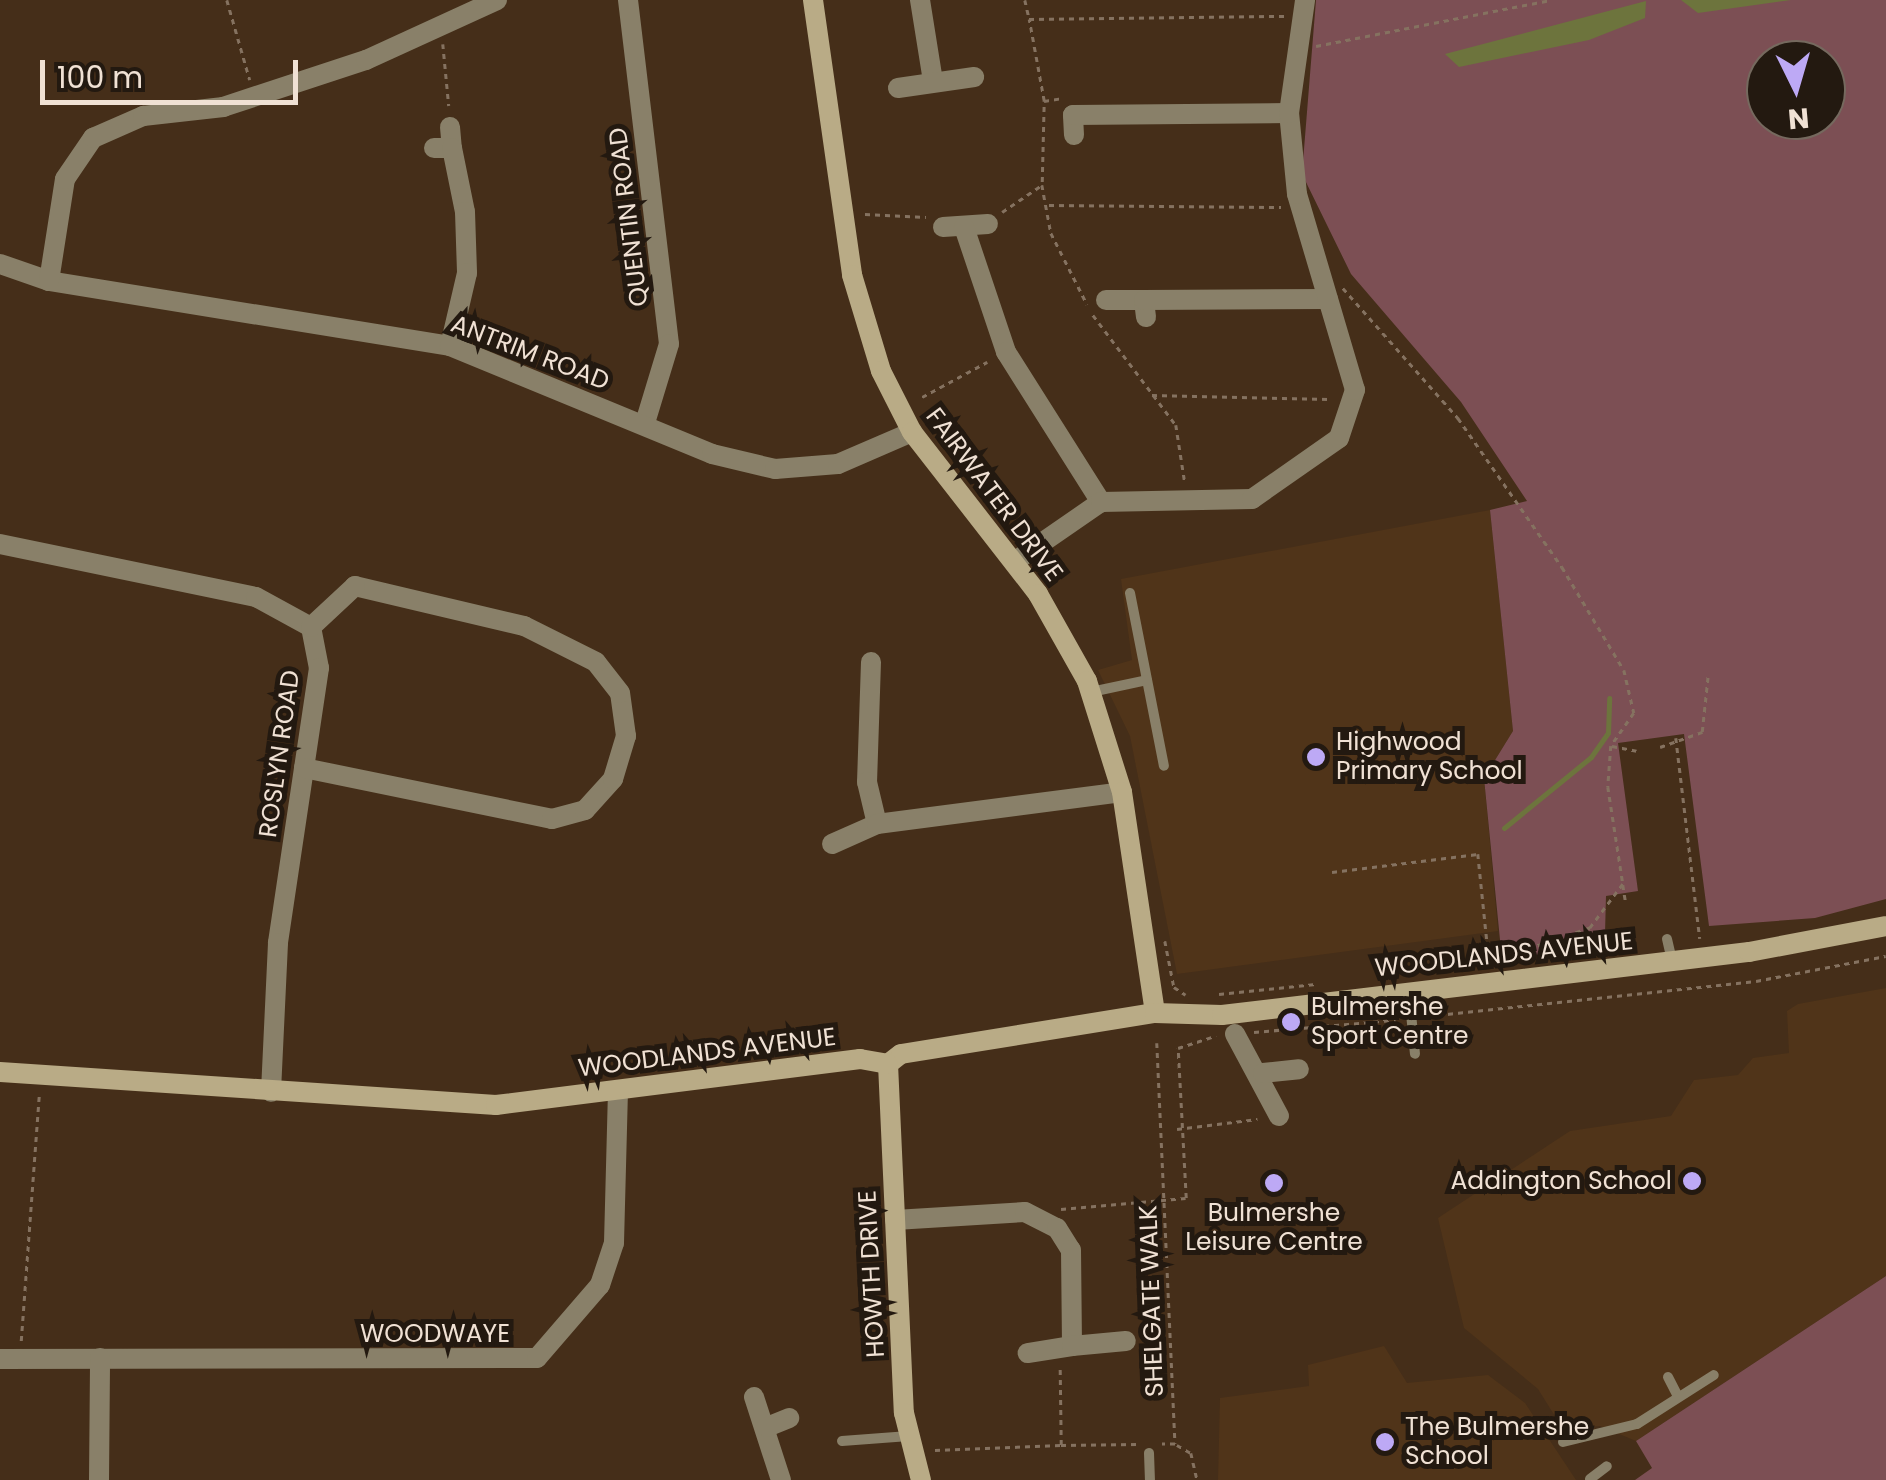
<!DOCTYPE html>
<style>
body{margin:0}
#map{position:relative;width:1886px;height:1480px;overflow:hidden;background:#452e19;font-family:Poppins,sans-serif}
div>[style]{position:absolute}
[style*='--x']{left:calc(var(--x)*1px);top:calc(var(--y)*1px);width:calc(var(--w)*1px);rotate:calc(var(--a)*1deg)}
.built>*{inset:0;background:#503419}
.green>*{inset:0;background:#7c4f54}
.water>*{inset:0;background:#6d743d}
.stream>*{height:5px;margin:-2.5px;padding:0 2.5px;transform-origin:2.5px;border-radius:2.5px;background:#6d743d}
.path>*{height:2.5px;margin-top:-1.25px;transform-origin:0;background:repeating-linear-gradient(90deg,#857260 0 5px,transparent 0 10px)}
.lane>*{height:10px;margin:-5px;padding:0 5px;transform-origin:5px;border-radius:5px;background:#898069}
.street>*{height:20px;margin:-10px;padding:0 10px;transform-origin:10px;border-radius:10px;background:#898069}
.secondary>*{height:20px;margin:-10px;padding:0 10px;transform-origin:10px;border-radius:10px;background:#b9ab86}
.dots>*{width:28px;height:28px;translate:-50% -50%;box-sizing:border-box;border:5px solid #231910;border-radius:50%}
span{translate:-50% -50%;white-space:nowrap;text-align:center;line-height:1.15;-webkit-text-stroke:10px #231910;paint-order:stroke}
.street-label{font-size:25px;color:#f0e1d4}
.poi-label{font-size:25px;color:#f0e1d4}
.left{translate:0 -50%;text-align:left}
.right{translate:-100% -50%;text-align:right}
.north{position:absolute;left:1746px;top:40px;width:100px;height:100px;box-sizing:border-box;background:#231910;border:2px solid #75695e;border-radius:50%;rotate:175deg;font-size:28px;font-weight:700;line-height:40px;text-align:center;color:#f0e1d4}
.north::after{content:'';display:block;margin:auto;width:35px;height:45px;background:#bda9f5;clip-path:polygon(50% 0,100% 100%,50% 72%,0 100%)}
.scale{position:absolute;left:40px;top:60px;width:258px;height:45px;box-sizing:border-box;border:5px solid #f0e1d4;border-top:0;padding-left:12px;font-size:30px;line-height:35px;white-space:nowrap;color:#f0e1d4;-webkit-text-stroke:8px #231910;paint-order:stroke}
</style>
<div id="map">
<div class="built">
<i style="clip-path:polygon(1490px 510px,1513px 731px,1484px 778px,1498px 931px,1177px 974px,1130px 736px,1098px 670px,1132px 660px,1121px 579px)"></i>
<i style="clip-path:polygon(1886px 988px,1886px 1276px,1636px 1441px,1600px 1426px,1563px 1429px,1538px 1389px,1464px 1328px,1438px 1218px,1570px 1131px,1671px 1116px,1694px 1080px,1738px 1075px,1753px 1058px,1789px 1053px,1787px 1011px,1798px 1004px)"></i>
<i style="clip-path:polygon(1384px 1346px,1407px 1383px,1488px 1375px,1525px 1403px,1576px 1480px,1218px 1480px,1220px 1398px,1309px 1386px,1308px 1365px)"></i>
</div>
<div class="green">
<i style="clip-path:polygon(evenodd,1316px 0,1886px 0,1886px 899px,1815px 918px,1709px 926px,1684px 734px,1618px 743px,1638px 891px,1606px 896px,1605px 934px,1591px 947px,1502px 960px,1484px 778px,1513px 731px,1490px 510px,1527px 501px,1461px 402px,1351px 274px,1302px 174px,1316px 0,1766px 60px,1826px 60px,1826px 120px,1766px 120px,1766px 60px)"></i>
<i style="clip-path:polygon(1886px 1276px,1886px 1480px,1635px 1480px,1652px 1468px,1636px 1441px)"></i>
</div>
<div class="water">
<i style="clip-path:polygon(1681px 0,1791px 0,1698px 13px)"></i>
<i style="clip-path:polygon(1646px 1px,1645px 18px,1589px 40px,1459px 67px,1445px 54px)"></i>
</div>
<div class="stream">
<i style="--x:1504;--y:828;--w:112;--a:-39.2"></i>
<i style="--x:1591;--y:757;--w:29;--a:-55"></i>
<i style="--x:1608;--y:733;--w:35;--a:-88"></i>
</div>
<div class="path">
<i style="--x:227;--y:0;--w:83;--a:74"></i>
<i style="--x:1025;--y:0;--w:18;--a:77"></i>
<i style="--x:443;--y:44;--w:62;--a:84.5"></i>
<i style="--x:1316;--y:46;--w:238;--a:-11.1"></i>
<i style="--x:1044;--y:101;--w:83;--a:-100.4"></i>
<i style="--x:1029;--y:19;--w:255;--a:-0.7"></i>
<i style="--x:1042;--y:182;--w:81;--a:-88.6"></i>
<i style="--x:1044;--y:101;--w:20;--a:-9"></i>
<i style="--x:1049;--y:205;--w:232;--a:0.5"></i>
<i style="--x:1002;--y:212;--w:48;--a:-34"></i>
<i style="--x:1042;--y:185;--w:49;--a:79.4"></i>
<i style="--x:1051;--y:233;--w:80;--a:63.1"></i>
<i style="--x:865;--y:214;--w:61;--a:2.8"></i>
<i style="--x:1343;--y:288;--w:174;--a:48.5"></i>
<i style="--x:1458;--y:418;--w:182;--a:55.1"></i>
<i style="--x:1562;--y:567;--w:120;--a:59"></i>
<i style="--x:1624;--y:670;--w:44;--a:76.9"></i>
<i style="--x:1634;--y:713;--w:40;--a:124.9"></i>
<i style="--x:1611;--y:746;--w:41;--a:94.2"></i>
<i style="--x:1608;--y:787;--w:98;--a:81.2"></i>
<i style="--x:1623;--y:884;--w:55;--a:126.9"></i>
<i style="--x:1590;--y:928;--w:106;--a:161.2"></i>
<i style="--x:1093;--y:315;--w:138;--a:53"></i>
<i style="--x:1176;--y:425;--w:59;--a:81.2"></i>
<i style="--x:1152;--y:395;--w:177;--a:1.3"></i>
<i style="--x:922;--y:397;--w:74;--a:-28.3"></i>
<i style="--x:1676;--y:738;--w:202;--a:83.2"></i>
<i style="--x:1612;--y:746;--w:25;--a:11"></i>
<i style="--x:1660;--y:747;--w:45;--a:-19.7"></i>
<i style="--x:1702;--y:732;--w:57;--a:-84"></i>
<i style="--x:1332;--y:872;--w:147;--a:-7"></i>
<i style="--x:1478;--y:854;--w:108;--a:84.1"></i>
<i style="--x:1623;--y:885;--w:18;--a:81"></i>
<i style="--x:1165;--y:941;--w:47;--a:78.9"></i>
<i style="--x:1174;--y:987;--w:14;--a:34"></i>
<i style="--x:1219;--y:994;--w:97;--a:-5.9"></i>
<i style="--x:1428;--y:1016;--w:330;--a:-6.1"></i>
<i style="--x:1756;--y:981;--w:132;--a:-10.9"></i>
<i style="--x:1254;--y:1032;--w:142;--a:-4.9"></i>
<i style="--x:1157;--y:1043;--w:401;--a:87.4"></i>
<i style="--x:1175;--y:1444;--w:13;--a:180"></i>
<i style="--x:1177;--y:1129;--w:81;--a:-7.1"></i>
<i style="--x:1061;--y:1209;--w:125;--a:-5"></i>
<i style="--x:1186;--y:1198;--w:150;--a:-93.1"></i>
<i style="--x:1178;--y:1048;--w:40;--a:-18"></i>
<i style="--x:21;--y:1341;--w:247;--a:-85.8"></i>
<i style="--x:1061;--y:1445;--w:78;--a:-0.7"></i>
<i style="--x:1177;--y:1445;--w:16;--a:30"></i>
<i style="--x:1191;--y:1453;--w:28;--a:77"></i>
<i style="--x:935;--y:1450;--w:126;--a:-2.3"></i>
<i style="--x:1061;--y:1445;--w:76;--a:-90.8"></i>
</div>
<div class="lane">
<i style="--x:1130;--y:593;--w:176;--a:78.9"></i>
<i style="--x:1091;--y:692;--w:57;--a:-12.1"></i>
<i style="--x:1667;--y:939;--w:23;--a:77"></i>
<i style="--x:1409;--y:993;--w:61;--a:84.4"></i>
<i style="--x:1668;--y:1377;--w:22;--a:63"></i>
<i style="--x:842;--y:1441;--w:67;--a:-4.3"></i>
<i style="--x:1563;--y:1442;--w:76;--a:-13.7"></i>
<i style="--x:1637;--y:1424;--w:91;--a:-32.5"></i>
<i style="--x:1149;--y:1453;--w:27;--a:88"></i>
<i style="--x:1590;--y:1479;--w:21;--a:-37"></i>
</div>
<div class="street">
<i style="--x:628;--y:0;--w:346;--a:83.2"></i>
<i style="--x:669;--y:344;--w:83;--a:106.9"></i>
<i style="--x:920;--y:0;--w:82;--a:80.9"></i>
<i style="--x:898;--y:88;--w:77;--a:-8.2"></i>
<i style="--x:450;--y:127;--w:21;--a:85"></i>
<i style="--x:1074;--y:135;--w:20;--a:-93"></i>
<i style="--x:1073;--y:115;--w:216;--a:-0.5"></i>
<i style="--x:434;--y:148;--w:18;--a:0"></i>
<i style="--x:452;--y:148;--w:65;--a:78.5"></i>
<i style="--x:465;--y:212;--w:61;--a:88.1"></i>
<i style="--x:467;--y:273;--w:75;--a:103.1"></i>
<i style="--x:943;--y:227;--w:45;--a:-3.8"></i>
<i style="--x:964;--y:227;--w:132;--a:71.4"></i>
<i style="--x:1006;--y:352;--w:178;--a:57.7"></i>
<i style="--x:0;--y:264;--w:52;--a:19.1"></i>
<i style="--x:49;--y:281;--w:406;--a:9.2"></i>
<i style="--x:450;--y:346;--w:283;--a:22.4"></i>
<i style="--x:712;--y:454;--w:65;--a:13.4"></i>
<i style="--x:775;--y:469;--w:63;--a:-4.5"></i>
<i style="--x:838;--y:464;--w:81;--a:-23.4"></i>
<i style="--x:49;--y:281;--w:103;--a:-81.1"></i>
<i style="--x:65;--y:179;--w:50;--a:-55.7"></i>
<i style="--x:93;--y:138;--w:55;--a:-23.7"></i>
<i style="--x:143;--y:116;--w:81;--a:-6.4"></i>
<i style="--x:223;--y:107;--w:151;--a:-18.2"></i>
<i style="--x:366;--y:60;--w:144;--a:-24.6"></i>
<i style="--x:1106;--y:300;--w:38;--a:0"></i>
<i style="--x:1146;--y:317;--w:17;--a:-97"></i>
<i style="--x:1144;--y:300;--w:184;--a:-0.3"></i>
<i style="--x:0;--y:544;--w:261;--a:11.7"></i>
<i style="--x:256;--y:597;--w:63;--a:28.6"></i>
<i style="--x:311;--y:627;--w:42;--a:79"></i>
<i style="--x:319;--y:668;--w:278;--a:98.5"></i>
<i style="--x:278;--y:943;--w:149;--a:92.7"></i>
<i style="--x:1014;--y:562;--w:106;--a:-34.6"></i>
<i style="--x:1101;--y:502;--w:151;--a:-1.1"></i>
<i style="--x:1252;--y:499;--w:106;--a:-35"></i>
<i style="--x:1339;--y:438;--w:51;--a:-71.6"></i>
<i style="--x:1355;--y:390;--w:204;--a:-106.5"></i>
<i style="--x:1297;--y:194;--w:81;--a:-95.6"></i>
<i style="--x:1289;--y:113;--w:114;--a:-81.9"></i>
<i style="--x:871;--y:662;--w:120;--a:91.9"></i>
<i style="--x:867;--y:782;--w:43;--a:76.6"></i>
<i style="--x:304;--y:768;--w:253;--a:11.6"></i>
<i style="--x:552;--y:819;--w:34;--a:-15"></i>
<i style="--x:585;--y:810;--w:42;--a:-47.9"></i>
<i style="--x:613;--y:779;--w:45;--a:-73.2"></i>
<i style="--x:626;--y:736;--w:43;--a:-97.9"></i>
<i style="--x:620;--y:693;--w:39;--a:-128"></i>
<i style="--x:596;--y:662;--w:80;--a:-153.4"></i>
<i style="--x:524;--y:626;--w:174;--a:-166.7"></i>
<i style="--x:355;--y:586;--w:60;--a:137"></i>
<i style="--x:832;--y:844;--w:49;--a:-24"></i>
<i style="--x:877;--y:824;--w:247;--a:-7.4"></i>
<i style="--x:1235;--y:1034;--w:93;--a:61.8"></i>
<i style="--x:1263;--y:1073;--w:36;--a:-6"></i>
<i style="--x:895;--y:1220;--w:130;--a:-3.5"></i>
<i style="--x:1025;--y:1212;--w:36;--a:27"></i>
<i style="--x:1057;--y:1228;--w:26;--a:58"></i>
<i style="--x:1071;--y:1250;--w:96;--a:89.4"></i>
<i style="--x:1072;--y:1346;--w:45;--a:171"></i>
<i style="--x:1072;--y:1346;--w:54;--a:-5.3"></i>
<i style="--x:0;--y:1359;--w:537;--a:-0.11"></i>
<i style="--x:537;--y:1358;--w:96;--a:-49.2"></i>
<i style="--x:600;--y:1285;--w:44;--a:-71.6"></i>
<i style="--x:614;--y:1243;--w:153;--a:-88.5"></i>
<i style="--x:754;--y:1397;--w:87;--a:72"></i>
<i style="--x:767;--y:1427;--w:24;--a:-22"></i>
<i style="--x:99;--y:1480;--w:122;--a:-89.5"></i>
</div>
<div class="secondary">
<i style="--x:813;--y:0;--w:278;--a:81.9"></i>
<i style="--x:852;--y:275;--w:100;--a:73.2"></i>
<i style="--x:881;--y:371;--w:68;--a:63.1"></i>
<i style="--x:912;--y:432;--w:205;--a:52.1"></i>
<i style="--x:1038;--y:594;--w:100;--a:60.6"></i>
<i style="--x:1087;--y:681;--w:116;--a:72.5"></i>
<i style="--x:1122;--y:792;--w:223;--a:81.5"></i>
<i style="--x:888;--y:1064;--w:16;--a:-38"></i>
<i style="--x:901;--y:1054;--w:257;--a:-9.2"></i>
<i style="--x:1155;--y:1013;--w:67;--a:1.7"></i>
<i style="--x:1222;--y:1015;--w:531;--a:-6.82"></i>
<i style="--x:1749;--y:952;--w:139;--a:-10.7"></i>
<i style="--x:888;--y:1064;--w:349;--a:87.4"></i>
<i style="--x:904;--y:1413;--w:69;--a:75.8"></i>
<i style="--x:0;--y:1072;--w:497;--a:3.8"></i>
<i style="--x:496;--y:1105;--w:367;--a:-7.2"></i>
<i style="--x:860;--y:1059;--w:28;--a:10"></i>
</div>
<div class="dots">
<i style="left:1316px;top:757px;background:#bda9f5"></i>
<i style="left:1291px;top:1022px;background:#bda9f5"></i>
<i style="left:1692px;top:1181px;background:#bda9f5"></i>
<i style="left:1274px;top:1183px;background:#bda9f5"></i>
<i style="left:1385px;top:1442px;background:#bda9f5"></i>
</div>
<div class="street-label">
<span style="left:629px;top:217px;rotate:-97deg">QUENTIN ROAD</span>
<span style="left:530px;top:353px;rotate:21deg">ANTRIM ROAD</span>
<span style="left:994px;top:495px;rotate:53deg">FAIRWATER DRIVE</span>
<span style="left:280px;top:754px;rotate:-82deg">ROSLYN ROAD</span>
<span style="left:1504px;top:955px;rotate:-6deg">WOODLANDS AVENUE</span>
<span style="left:707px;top:1053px;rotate:-7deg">WOODLANDS AVENUE</span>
<span style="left:872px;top:1274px;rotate:-93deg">HOWTH DRIVE</span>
<span style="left:1152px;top:1301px;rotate:-92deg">SHELGATE WALK</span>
<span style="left:435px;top:1334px">WOODWAYE</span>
</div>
<div class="poi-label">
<span class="left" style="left:1336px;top:757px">Highwood<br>Primary School</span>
<span class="left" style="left:1311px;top:1022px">Bulmershe<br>Sport Centre</span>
<span class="right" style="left:1672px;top:1181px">Addington School</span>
<span style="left:1274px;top:1228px">Bulmershe<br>Leisure Centre</span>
<span class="left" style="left:1405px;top:1442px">The Bulmershe<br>School</span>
</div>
<div class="north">N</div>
<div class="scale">100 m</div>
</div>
